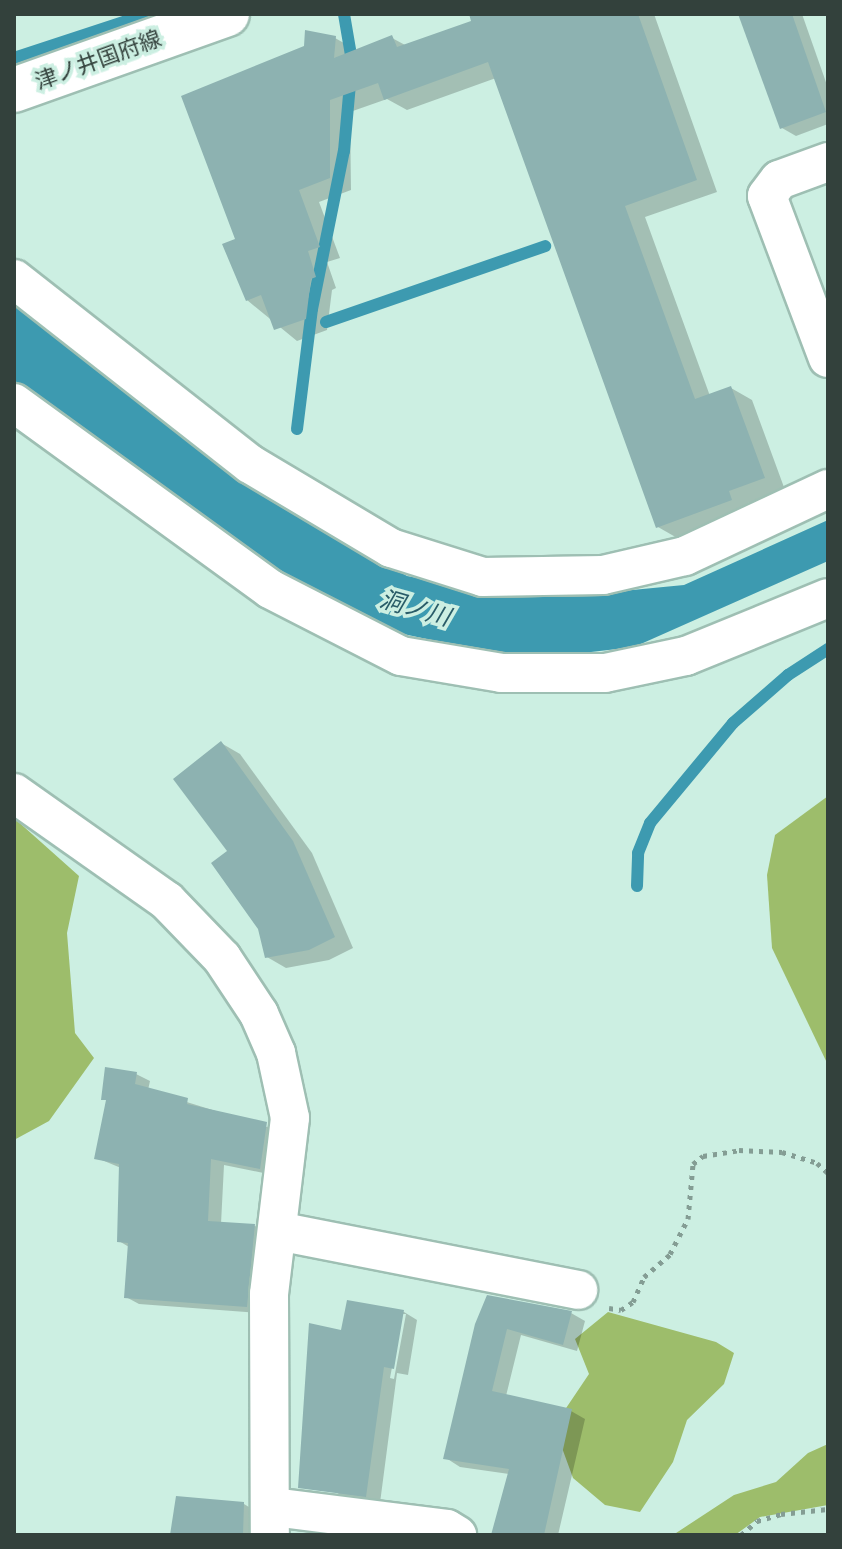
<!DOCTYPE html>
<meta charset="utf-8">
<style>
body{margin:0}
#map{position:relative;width:842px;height:1549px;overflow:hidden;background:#ccefe2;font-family:"DM Sans","Noto Sans JP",sans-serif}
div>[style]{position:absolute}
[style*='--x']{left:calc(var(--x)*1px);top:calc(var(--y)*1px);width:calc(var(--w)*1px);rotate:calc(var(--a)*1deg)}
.forest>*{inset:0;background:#9dbd6b}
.water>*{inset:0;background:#3d9ab0}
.shadow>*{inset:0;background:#0003}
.stream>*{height:12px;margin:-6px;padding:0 6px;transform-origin:6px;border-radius:6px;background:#3d9ab0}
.building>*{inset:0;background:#8db2b1}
.path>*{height:5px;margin-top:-2.5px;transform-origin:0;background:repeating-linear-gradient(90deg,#849d94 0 4px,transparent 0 10px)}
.roads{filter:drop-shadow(2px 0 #9ebfb3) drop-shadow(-2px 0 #9ebfb3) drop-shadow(0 2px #9ebfb3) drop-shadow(0 -2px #9ebfb3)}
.minor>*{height:38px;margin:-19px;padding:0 19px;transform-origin:19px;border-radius:19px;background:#fff}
.secondary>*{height:44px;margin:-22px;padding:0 22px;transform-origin:22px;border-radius:22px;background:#fff}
span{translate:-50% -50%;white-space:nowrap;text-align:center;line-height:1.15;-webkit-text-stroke:7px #ccefe2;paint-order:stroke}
.street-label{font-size:22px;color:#33413c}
.water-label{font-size:24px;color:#295c68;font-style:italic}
.frame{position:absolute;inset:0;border:16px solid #33413c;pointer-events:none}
</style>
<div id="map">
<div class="forest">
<i style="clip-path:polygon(828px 796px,828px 1065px,772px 948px,767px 875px,775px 835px)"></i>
<i style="clip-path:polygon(14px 818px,79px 876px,67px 933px,75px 1033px,94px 1058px,49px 1121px,14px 1140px)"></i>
<i style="clip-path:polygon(608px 1312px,716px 1342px,734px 1353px,724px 1384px,687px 1420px,673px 1462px,640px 1512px,605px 1505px,573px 1478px,554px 1426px,589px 1374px,575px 1339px)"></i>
<i style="clip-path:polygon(828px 1444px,828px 1505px,760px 1517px,735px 1535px,673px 1535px,734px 1495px,776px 1482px,808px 1453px)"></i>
</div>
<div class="water">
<i style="clip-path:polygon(14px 301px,264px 495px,407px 576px,497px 593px,591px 594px,684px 585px,828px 520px,828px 561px,634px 647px,548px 657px,482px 651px,385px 630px,248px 555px,14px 380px)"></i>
</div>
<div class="shadow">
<i style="clip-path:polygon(471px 14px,654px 14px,717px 192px,645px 217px,710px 396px,731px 388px,752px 400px,785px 490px,748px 503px,752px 512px,679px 539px,658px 527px,496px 78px,407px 110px,387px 99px,350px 112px,351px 190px,319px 202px,340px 258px,327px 262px,336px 288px,332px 290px,327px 330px,297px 341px,247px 300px,237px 240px,335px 38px,358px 51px,392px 38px,407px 46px,473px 22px)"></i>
<i style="clip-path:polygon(739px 14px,802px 14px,828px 88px,828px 124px,796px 136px,782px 128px)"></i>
<i style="clip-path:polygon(221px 743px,240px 754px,312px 853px,353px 948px,329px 960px,286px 968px,267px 957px)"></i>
<i style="clip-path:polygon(136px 1074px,150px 1081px,148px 1090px,280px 1131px,273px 1175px,224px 1165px,221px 1224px,255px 1226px,268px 1234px,260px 1313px,139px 1304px,126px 1297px,129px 1247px,119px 1241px,121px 1168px,97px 1158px,108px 1101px,103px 1099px)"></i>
<i style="clip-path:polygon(evenodd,349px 1303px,404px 1312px,417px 1320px,408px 1375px,397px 1373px,380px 1503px,347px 1499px,334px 1491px,349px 1303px,402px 1314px,406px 1314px,394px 1379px,390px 1378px,402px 1314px)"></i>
<i style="clip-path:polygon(571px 1313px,585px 1321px,577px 1351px,521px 1335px,506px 1396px,571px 1411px,585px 1419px,558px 1535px,493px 1535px,509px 1474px,460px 1467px,446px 1458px,477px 1325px)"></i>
<i style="clip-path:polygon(244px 1504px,270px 1520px,270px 1535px,172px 1535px)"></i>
</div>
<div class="stream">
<i style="--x:14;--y:58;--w:141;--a:-18.2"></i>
<i style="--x:326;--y:322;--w:232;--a:-19.1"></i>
<i style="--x:297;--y:429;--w:121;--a:-82.9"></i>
<i style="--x:312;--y:309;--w:161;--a:-78.6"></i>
<i style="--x:344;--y:151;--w:90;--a:-84.9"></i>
<i style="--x:352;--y:61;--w:48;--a:-99.7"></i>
<i style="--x:637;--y:886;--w:33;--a:-88"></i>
<i style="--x:638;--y:853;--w:32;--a:-68"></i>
<i style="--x:650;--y:823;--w:130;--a:-50.3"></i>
<i style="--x:733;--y:723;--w:73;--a:-41.1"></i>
<i style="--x:788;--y:675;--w:48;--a:-33"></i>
</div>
<div class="building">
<i style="clip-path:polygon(469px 14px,638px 14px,697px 180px,625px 206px,695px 399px,731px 386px,765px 478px,729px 491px,732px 500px,656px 528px,488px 62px,384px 100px,378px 83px,330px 100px,330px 178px,299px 190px,320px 247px,308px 251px,316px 277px,311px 279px,306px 319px,274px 330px,261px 295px,246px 301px,222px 244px,235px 239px,181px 96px,304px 46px,305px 30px,336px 36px,334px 58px,392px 35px,397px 47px,471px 21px)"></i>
<i style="clip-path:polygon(738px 14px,792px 14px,826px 112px,780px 129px)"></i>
<i style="clip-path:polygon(221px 741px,293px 841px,335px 937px,309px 950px,265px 958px,258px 929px,211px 863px,227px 851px,173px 779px)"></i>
<i style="clip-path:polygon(105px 1067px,137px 1072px,135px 1084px,188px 1098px,187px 1104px,267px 1122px,260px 1169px,211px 1159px,208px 1221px,255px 1224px,247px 1307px,124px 1298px,128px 1243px,117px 1242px,119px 1164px,94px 1159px,106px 1100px,101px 1100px)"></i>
<i style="clip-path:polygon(487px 1295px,572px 1311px,563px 1345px,507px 1329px,492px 1391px,572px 1409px,544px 1535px,491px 1535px,509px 1469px,443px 1459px,475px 1324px)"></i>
<i style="clip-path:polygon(347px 1300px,404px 1310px,394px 1369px,384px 1367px,366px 1497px,298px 1488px,309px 1323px,341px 1330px)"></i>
<i style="clip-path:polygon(176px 1496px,244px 1502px,243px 1535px,170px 1535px)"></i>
</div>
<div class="path">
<i style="--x:609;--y:1308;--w:12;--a:9"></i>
<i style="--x:621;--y:1310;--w:14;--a:-34"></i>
<i style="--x:633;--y:1302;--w:27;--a:-66"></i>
<i style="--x:644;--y:1277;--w:35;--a:-41"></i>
<i style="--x:670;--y:1254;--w:39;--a:-63"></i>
<i style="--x:688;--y:1219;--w:55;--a:-84.8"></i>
<i style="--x:693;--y:1164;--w:13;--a:-39"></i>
<i style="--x:703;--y:1156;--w:36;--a:-9"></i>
<i style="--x:739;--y:1150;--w:43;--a:2.7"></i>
<i style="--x:782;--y:1152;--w:37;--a:17"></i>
<i style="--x:817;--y:1163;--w:15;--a:42"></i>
<i style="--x:741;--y:1535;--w:21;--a:-41"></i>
<i style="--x:757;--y:1521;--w:25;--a:-16"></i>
<i style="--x:781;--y:1514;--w:47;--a:-6.1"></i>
</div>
<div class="roads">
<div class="minor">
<i style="--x:828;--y:162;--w:52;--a:159.8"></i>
<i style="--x:779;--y:180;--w:20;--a:127"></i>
<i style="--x:767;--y:196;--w:173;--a:69.4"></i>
<i style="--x:14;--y:279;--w:300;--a:38.1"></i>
<i style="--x:250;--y:464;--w:164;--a:30.8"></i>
<i style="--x:391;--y:548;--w:96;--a:17.5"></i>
<i style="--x:483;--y:577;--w:120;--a:-1"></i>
<i style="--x:603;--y:575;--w:84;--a:-13"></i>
<i style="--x:685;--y:556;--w:158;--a:-25.1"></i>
<i style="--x:14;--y:403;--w:316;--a:36"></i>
<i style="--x:270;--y:589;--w:147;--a:27.1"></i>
<i style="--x:401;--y:656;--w:101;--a:9.6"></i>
<i style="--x:501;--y:673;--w:104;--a:0"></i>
<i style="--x:605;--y:673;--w:83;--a:-11.9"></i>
<i style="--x:686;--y:656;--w:153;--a:-22.2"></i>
<i style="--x:14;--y:793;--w:187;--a:35.2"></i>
<i style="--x:167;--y:901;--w:79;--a:46"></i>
<i style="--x:222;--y:958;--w:67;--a:56.5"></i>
<i style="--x:259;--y:1014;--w:43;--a:66.4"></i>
<i style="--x:276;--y:1053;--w:66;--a:77.8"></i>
<i style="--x:290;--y:1118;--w:177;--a:96.8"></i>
<i style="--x:269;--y:1294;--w:241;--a:89.8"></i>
<i style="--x:278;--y:1231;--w:306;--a:11.1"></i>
<i style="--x:273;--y:1507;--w:175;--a:7.2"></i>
<i style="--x:447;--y:1529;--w:12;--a:31"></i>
</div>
<div class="secondary">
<i style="--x:14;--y:90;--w:226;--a:-19.6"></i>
</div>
</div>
<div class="street-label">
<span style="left:98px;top:60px;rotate:-20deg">津ノ井国府線</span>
</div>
<div class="water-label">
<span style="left:415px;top:608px;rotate:16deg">洞ノ川</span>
</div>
<div class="frame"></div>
</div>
